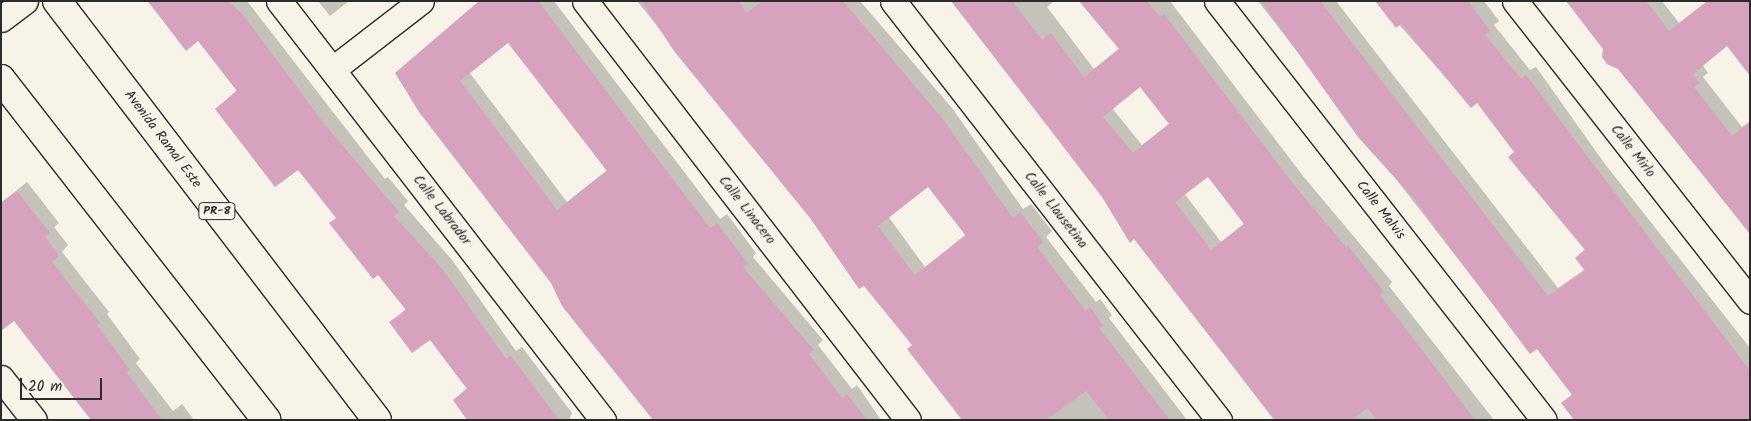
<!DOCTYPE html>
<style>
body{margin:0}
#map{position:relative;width:1751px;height:421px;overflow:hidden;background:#f7f3e8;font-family:Kalam,sans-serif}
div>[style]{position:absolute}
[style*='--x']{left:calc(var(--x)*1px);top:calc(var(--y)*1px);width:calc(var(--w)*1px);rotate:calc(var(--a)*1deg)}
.shadow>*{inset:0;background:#0003}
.building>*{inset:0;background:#d6a2bd}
.roads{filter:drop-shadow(1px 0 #2b2b2b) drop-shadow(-1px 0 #2b2b2b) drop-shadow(0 1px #2b2b2b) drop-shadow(0 -1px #2b2b2b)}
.street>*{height:25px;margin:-12.5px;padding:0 12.5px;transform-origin:12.5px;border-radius:12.5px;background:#f7f3e8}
.primary>*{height:28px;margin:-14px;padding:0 14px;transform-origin:14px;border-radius:14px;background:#f7f3e8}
span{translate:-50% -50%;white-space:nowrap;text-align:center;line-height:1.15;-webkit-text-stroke:4px #f7f3e8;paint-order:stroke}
.shield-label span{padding:1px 4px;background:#f7f3e8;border:1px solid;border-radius:4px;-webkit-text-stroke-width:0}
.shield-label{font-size:12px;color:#2b2b2b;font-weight:700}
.street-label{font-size:14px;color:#2b2b2b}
.frame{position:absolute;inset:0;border:2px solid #2b2b2b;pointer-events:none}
.scale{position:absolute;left:20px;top:378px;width:82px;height:22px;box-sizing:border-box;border:2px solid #2b2b2b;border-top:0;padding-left:6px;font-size:15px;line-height:18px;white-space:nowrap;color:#2b2b2b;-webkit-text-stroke:4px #f7f3e8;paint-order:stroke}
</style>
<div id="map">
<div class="shadow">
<i style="clip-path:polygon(147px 1px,247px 1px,385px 179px,388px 177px,408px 201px,404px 205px,453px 261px,516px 351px,522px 347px,572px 413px,569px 420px,469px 420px,454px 400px,467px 388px,430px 339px,391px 322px,407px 308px,298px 168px,216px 109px,237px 90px,199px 40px,187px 49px)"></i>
<i style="clip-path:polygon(318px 1px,349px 1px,330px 16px)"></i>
<i style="clip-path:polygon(evenodd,480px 1px,554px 1px,720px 219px,727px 214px,756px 253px,753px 257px,823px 340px,818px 345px,852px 389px,857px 385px,881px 420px,654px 420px,396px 73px,480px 1px,508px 41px,607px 170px,567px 202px,469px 72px,508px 41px)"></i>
<i style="clip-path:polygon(evenodd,637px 1px,860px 1px,952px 108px,1023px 209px,1031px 204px,1052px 231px,1046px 237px,1096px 302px,1100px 299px,1112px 315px,1109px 318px,1187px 420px,964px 420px,913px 344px,637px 1px,928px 185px,966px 234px,925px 267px,888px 216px,928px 185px)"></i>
<i style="clip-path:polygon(evenodd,952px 1px,1054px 1px,1047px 7px,1094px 69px,1120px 48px,1081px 1px,1170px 1px,1303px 176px,1392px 282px,1389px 286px,1494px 420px,1274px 420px,952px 1px,1140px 86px,1170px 123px,1142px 145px,1112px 108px,1140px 86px,952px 1px,1208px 175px,1245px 223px,1221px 242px,1184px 193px,1208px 175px)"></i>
<i style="clip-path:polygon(1258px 1px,1336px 1px,1558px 288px,1585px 269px,1576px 258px,1586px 248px,1477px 101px,1471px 106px,1378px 1px,1484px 1px,1499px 21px,1494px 25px,1530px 70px,1536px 67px,1605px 164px,1750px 348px,1750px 420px,1563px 403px,1573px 393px,1537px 347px,1530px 352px)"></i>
<i style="clip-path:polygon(1568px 1px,1662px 1px,1679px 23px,1707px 1px,1750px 1px,1727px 44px,1702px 64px,1708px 73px,1703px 77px,1742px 127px,1750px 121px,1750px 234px)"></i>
<i style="clip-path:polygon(27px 182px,59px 223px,54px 227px,68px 245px,62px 252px,109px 312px,107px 314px,140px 359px,136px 363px,173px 411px,182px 404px,194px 420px,93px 420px,14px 320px,1px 318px,1px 203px)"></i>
</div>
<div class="building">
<i style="clip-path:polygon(148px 1px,229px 1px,244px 16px,325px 125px,399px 212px,394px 216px,444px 271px,506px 359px,511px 356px,559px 420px,467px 420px,453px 400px,467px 389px,430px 340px,412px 353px,389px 322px,406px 310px,378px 275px,373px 279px,329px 223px,336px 218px,298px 170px,275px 187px,215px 109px,237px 91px,198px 41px,186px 51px)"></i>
<i style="clip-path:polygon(evenodd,479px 1px,538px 1px,710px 228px,717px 223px,748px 264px,743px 267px,814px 350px,809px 354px,842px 398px,847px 394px,867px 420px,653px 420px,562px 306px,551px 283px,419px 112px,395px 73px,479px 1px,508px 43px,607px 171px,557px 210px,460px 81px,508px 43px)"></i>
<i style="clip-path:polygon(evenodd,641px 1px,738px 1px,747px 13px,762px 1px,843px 1px,942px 118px,1013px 218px,1020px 212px,1043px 242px,1037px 247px,1086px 311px,1090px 307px,1103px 325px,1099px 328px,1170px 420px,1109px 420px,1086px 391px,1046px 420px,962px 420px,907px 349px,912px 345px,864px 286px,859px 289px,810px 218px,674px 51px,641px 1px,928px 187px,966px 236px,915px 275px,878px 226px,928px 187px)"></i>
<i style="clip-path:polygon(evenodd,951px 1px,1012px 1px,1042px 40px,1051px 33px,1084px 77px,1119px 49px,1079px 1px,1147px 1px,1160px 17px,1164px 14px,1294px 185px,1346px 247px,1348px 245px,1384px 292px,1380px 295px,1475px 420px,1377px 420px,1367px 408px,1352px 420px,1275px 420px,1134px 239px,1130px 243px,1102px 197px,951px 1px,1140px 87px,1169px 124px,1133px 153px,1103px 117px,1140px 87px,951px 1px,1208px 177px,1244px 224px,1211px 250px,1175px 202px,1208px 177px)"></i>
<i style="clip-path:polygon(1261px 1px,1320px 1px,1548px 296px,1585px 271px,1575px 258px,1585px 250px,1508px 157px,1514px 152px,1477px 103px,1471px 108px,1401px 24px,1396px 28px,1375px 1px,1468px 1px,1490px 31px,1485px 35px,1521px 79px,1526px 75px,1750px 371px,1750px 420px,1574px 420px,1561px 403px,1572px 395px,1537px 349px,1530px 354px,1414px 199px,1358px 137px)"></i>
<i style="clip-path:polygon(1566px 1px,1646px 1px,1669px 31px,1708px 1px,1750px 1px,1750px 76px,1727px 46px,1693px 74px,1700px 83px,1694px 87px,1732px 136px,1750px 122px,1750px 234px,1618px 69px,1607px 64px,1602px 57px,1603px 49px)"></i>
<i style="clip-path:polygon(17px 191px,50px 233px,45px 237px,59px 256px,52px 262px,100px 323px,97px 325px,130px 370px,127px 373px,162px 420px,91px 420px,14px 321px,1px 331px,1px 203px)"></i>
</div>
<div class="roads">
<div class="street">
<i style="--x:279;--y:1;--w:530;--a:52.29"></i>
<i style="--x:585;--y:1;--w:529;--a:52.37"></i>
<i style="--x:893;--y:1;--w:531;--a:52.12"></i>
<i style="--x:1217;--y:1;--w:531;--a:52.03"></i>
<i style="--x:1515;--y:1;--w:381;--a:51.9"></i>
<i style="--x:1;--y:19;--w:30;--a:-37"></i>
<i style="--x:333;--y:69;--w:111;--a:-37.7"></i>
<i style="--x:1;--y:378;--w:53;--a:51.8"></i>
</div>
<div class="primary">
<i style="--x:57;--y:1;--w:527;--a:52.63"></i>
<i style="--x:1;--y:79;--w:432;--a:52.1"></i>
</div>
</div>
<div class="shield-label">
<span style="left:217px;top:211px">PR-8</span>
</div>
<div class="street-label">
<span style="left:163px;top:139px;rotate:53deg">Avenida Ramal Este</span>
<span style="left:1633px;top:151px;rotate:52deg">Calle Mirlo</span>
<span style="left:442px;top:210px;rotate:52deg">Calle Labrador</span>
<span style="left:747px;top:210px;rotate:52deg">Calle Linacero</span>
<span style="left:1056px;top:210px;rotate:52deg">Calle Llausetina</span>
<span style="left:1381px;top:210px;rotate:52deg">Calle Malvis</span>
</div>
<div class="frame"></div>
<div class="scale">20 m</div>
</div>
